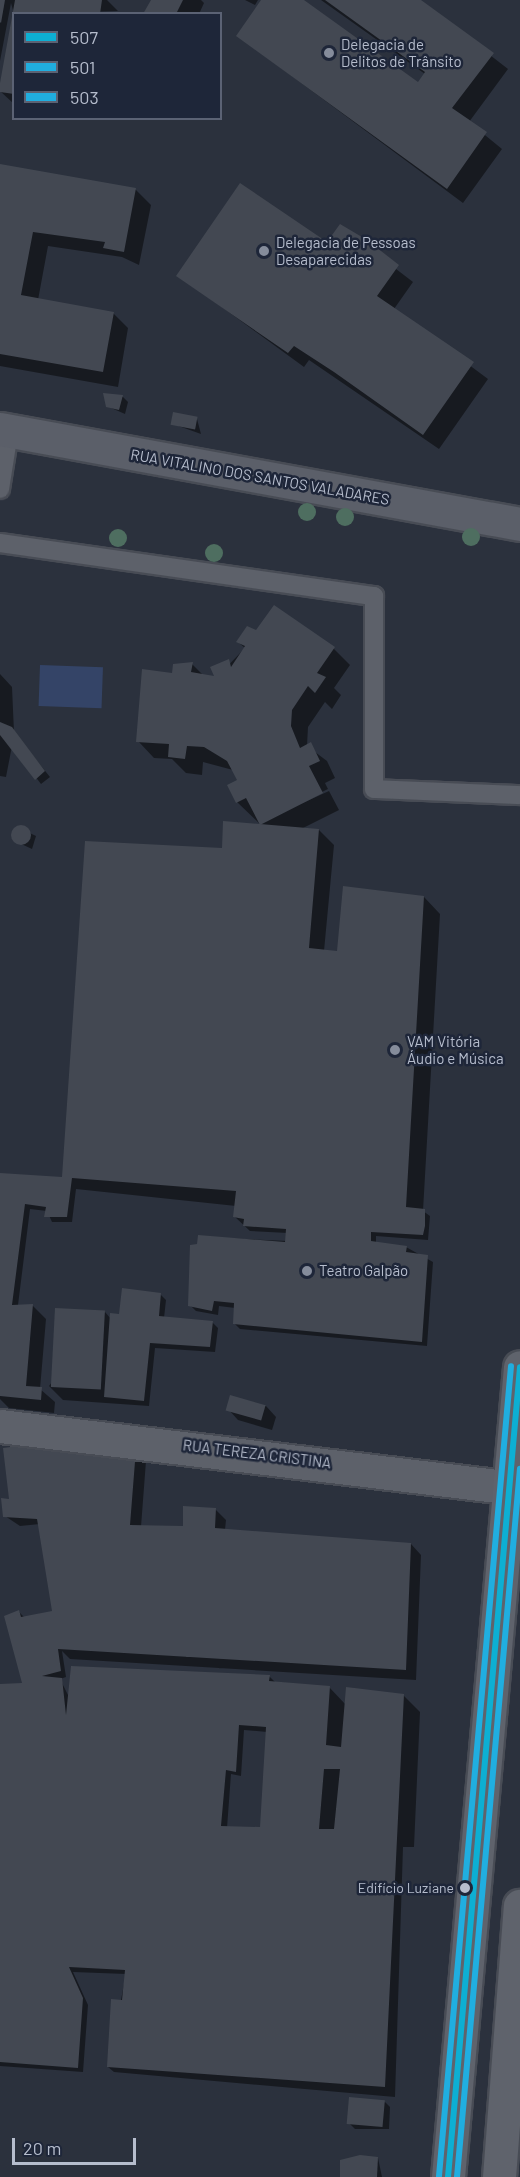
<!DOCTYPE html>
<meta charset="utf-8">
<style>
body{margin:0}
#map{position:relative;width:520px;height:2177px;overflow:hidden;background:#2b313d;font-family:Barlow,sans-serif}
div>[style]{position:absolute}
[style*='--x']{left:calc(var(--x)*1px);top:calc(var(--y)*1px);width:calc(var(--w)*1px);rotate:calc(var(--a)*1deg)}
.water>*{inset:0;background:#344467;transform-origin:0 0}
.shadow>*{inset:0;background:#0007}
.building>*{inset:0;background:#434852;transform-origin:0 0}
.round{border-radius:50%}
.roads{filter:drop-shadow(2px 0 #484c55) drop-shadow(-2px 0 #484c55) drop-shadow(0 2px #484c55) drop-shadow(0 -2px #484c55)}
.lane>*{height:18px;margin:-9px;padding:0 9px;transform-origin:9px;border-radius:9px;background:#5d616a}
.street>*{height:33px;margin:-16.5px;padding:0 16.5px;transform-origin:16.5px;border-radius:16.5px;background:#5d616a}
.secondary>*{height:33px;margin:-16.5px;padding:0 16.5px;transform-origin:16.5px;border-radius:16.5px;background:#5b5f69}
.primary>*{height:33px;margin:-16.5px;padding:0 16.5px;transform-origin:16.5px;border-radius:16.5px;background:#5f636c}
.bus-1>*{height:6px;margin:-3px;padding:0 3px;transform-origin:3px;border-radius:3px;background:#0dafd3}
.bus-2>*{height:6px;margin:-3px;padding:0 3px;transform-origin:3px;border-radius:3px;background:#20aee0}
.bus-3>*{height:6px;margin:-3px;padding:0 3px;transform-origin:3px;border-radius:3px;background:#20aee0}
.trees>*{width:18px;height:18px;margin:-9px;border-radius:50%;background:#4e6e60}
.dots>*{width:16px;height:16px;translate:-50% -50%;box-sizing:border-box;border:3px solid #1e2639;border-radius:50%}
span{translate:-50% -50%;white-space:nowrap;text-align:center;line-height:1.15;-webkit-text-stroke:5px #1e2639;paint-order:stroke}
.bus-label{font-size:14px;color:#b6bdcd}
.right{translate:-100% -50%;text-align:right}
.poi-label{font-size:15px;color:#b6bdcd}
.left{translate:0 -50%;text-align:left}
.street-label{font-size:15px;color:#b6bdcd}
.legend{position:absolute;left:12px;top:12px;width:210px;height:108px;box-sizing:border-box;background:#1e2639;border:2px solid #5b6274;margin:0;padding:8px 10px;list-style:none;font-size:18px;color:#b6bdcd}
.legend li{display:flex;align-items:center;gap:12px;height:30px}
.legend b{width:30px;border:2px solid #5b6274}
.scale{position:absolute;left:12px;top:2138px;width:124px;height:27px;box-sizing:border-box;border:3px solid #b6bdcd;border-top:0;padding-left:8px;font-size:18px;line-height:21px;white-space:nowrap;color:#b6bdcd;-webkit-text-stroke:4px #1e2639;paint-order:stroke}
</style>
<div id="map">
<div class="water">
<i style="left:40px;top:665px;width:63px;height:41px;rotate:2deg"></i>
</div>
<div class="shadow">
<i style="clip-path:polygon(0 0,107px 0,118px 11px,14px 14px,11px 3px,0 61px)"></i>
<i style="clip-path:polygon(152px 0,201px 0,204px 3px,199px 14px,145px 14px)"></i>
<i style="clip-path:polygon(245px 0,258px 0,255px 5px)"></i>
<i style="clip-path:polygon(263px 0,301px 0,418px 84px,425px 74px,321px 0,419px 0,508px 69px,469px 122px,502px 149px,463px 203px,238px 36px)"></i>
<i style="clip-path:polygon(14px 15px,14px 104px,0 91px)"></i>
<i style="clip-path:polygon(0 165px,136px 190px,151px 205px,139px 265px,122px 257px,48px 246px,38px 300px,113px 313px,128px 328px,118px 387px,0 366px)"></i>
<i style="clip-path:polygon(340px 226px,413px 282px,394px 309px,488px 379px,439px 449px,309px 360px,304px 367px,178px 275px,328px 244px)"></i>
<i style="clip-path:polygon(104px 394px,123px 397px,128px 402px,125px 414px,109px 407px)"></i>
<i style="clip-path:polygon(197px 419px,201px 434px,173px 424px)"></i>
<i style="clip-path:polygon(238px 642px,334px 649px,350px 665px,334px 688px,341px 695px,332px 709px,325px 702px,308px 727px,307px 746px,327px 761px,335px 778px,325px 783px,328px 789px,265px 820px,329px 791px,339px 810px,301px 829px,319px 830px,334px 845px,324px 951px,337px 952px,424px 897px,440px 914px,423px 1211px,430px 1216px,428px 1240px,376px 1236px,376px 1243px,406px 1247px,433px 1262px,427px 1346px,240px 1329px,234px 1323px,235px 1308px,219px 1306px,218px 1315px,196px 1311px,190px 1305px,200px 1237px,288px 1241px,288px 1233px,250px 1231px,235px 1217px,236px 1206px,76px 1189px,72px 1222px,52px 1222px,47px 1211px,30px 1209px,18px 1305px,33px 1306px,46px 1319px,40px 1389px,55px 1402px,54px 1413px,9px 1408px,0 1399px,0 1174px,67px 1180px,223px 849px,262px 826px,237px 802px,239px 780px,233px 770px,203px 762px,202px 775px,186px 773px,172px 759px,154px 758px,138px 741px,174px 675px,192px 664px,204px 676px,216px 678px,245px 648px)"></i>
<i style="clip-path:polygon(0 674px,12px 687px,14px 732px,50px 777px,41px 784px,12px 746px,6px 777px,0 776px)"></i>
<i style="clip-path:polygon(17px 827px,36px 836px,32px 849px,17px 842px,13px 834px)"></i>
<i style="clip-path:polygon(160px 1294px,166px 1300px,164px 1318px,212px 1322px,218px 1328px,215px 1352px,155px 1348px,149px 1406px,63px 1400px,49px 1386px,105px 1312px,111px 1319px,121px 1316px)"></i>
<i style="clip-path:polygon(266px 1406px,276px 1417px,272px 1430px,238px 1420px,228px 1409px)"></i>
<i style="clip-path:polygon(evenodd,135px 1451px,146px 1461px,141px 1527px,184px 1528px,215px 1509px,226px 1520px,225px 1530px,411px 1544px,421px 1555px,416px 1680px,70px 1659px,62px 1651px,66px 1677px,60px 1679px,68px 1695px,269px 1676px,275px 1682px,329px 1687px,346px 1705px,403px 1695px,420px 1712px,414px 1847px,403px 1847px,395px 2097px,114px 2072px,108px 2067px,126px 1974px,73px 1972px,88px 2005px,83px 2072px,0 2066px,0 1686px,24px 1684px,19px 1612px,24px 1617px,55px 1617px,40px 1524px,20px 1526px,5px 1516px,11px 1501px,135px 1451px,244px 1730px,267px 1732px,263px 1829px,227px 1828px,231px 1774px,241px 1776px,244px 1730px)"></i>
<i style="clip-path:polygon(385px 2102px,390px 2107px,389px 2129px,355px 2129px,349px 2123px)"></i>
<i style="clip-path:polygon(378px 2158px,382px 2177px,341px 2177px)"></i>
</div>
<div class="building">
<i style="clip-path:polygon(0 0,5px 0,1px 23px,0 22px)"></i>
<i style="clip-path:polygon(15px 0,102px 0,100px 14px,14px 14px,14px 94px,0 92px,0 83px)"></i>
<i style="clip-path:polygon(151px 0,183px 0,176px 14px,143px 14px)"></i>
<i style="clip-path:polygon(261px 0,304px 0,418px 82px,425px 72px,325px 0,421px 0,494px 53px,452px 108px,487px 132px,447px 189px,236px 36px)"></i>
<i style="clip-path:polygon(0 164px,136px 188px,124px 252px,103px 248px,105px 242px,33px 232px,21px 295px,114px 312px,103px 372px,0 354px)"></i>
<i style="clip-path:polygon(240px 183px,327px 242px,340px 224px,367px 240px,399px 265px,377px 296px,474px 362px,423px 435px,334px 372px,294px 346px,288px 353px,176px 276px)"></i>
<i style="clip-path:polygon(103px 393px,123px 395px,119px 410px,106px 407px)"></i>
<i style="left:173px;top:412px;width:25px;height:13px;rotate:11deg"></i>
<i style="clip-path:polygon(274px 605px,335px 647px,317px 673px,326px 677px,315px 693px,308px 686px,292px 710px,291px 726px,300px 748px,311px 742px,320px 761px,309px 766px,323px 793px,260px 825px,246px 798px,236px 803px,227px 785px,237px 780px,227px 761px,204px 747px,187px 746px,185px 759px,168px 757px,169px 744px,136px 742px,142px 669px,172px 673px,173px 664px,193px 662px,191px 672px,214px 676px,210px 667px,229px 659px,231px 667px,245px 646px,236px 642px,247px 626px,256px 630px)"></i>
<i style="clip-path:polygon(0 722px,12px 727px,45px 771px,35px 780px,0 735px)"></i>
<i style="clip-path:polygon(223px 821px,319px 829px,309px 948px,337px 951px,343px 886px,424px 896px,406px 1207px,425px 1209px,425px 1226px,423px 1235px,371px 1232px,371px 1241px,407px 1246px,406px 1252px,428px 1255px,422px 1342px,233px 1324px,234px 1303px,214px 1301px,212px 1311px,188px 1306px,190px 1245px,197px 1244px,198px 1235px,285px 1242px,286px 1229px,243px 1226px,244px 1219px,233px 1217px,236px 1191px,72px 1178px,67px 1217px,44px 1217px,46px 1207px,25px 1204px,12px 1305px,33px 1304px,26px 1386px,42px 1387px,41px 1400px,0 1396px,0 1173px,62px 1177px,85px 841px,222px 848px)"></i>
<i class="round" style="left:11px;top:825px;width:20px;height:20px"></i>
<i style="clip-path:polygon(122px 1288px,161px 1293px,159px 1316px,213px 1321px,210px 1347px,150px 1343px,144px 1401px,104px 1397px,110px 1313px,119px 1314px)"></i>
<i style="left:55px;top:1308px;width:50px;height:79px;rotate:3deg"></i>
<i style="left:230px;top:1395px;width:37px;height:16px;rotate:16deg"></i>
<i style="clip-path:polygon(evenodd,26px 1445px,136px 1449px,130px 1525px,183px 1526px,183px 1506px,216px 1508px,215px 1528px,411px 1543px,406px 1670px,58px 1649px,61px 1671px,42px 1676px,62px 1678px,66px 1715px,71px 1666px,270px 1675px,269px 1681px,330px 1686px,326px 1745px,341px 1747px,346px 1687px,404px 1694px,385px 2087px,107px 2067px,111px 1999px,122px 2000px,125px 1970px,69px 1967px,83px 1998px,78px 2068px,0 2062px,0 1684px,22px 1683px,4px 1616px,19px 1610px,21px 1617px,52px 1611px,37px 1519px,3px 1517px,1px 1498px,9px 1499px,3px 1448px,26px 1445px,239px 1725px,266px 1727px,260px 1827px,221px 1826px,226px 1770px,236px 1772px,239px 1725px,26px 1445px,324px 1769px,340px 1769px,334px 1829px,319px 1829px,324px 1769px)"></i>
<i style="left:349px;top:2097px;width:36px;height:27px;rotate:5deg"></i>
<i style="clip-path:polygon(360px 2155px,378px 2157px,377px 2177px,340px 2177px,340px 2160px)"></i>
</div>
<div class="roads">
<div class="lane">
<i style="--x:0;--y:489;--w:58;--a:-81"></i>
<i style="--x:0;--y:543;--w:378;--a:8.1"></i>
<i style="--x:374;--y:596;--w:193;--a:90"></i>
<i style="--x:374;--y:789;--w:146;--a:2.4"></i>
</div>
<div class="street">
<i style="--x:0;--y:1426;--w:517;--a:6.89"></i>
</div>
<div class="secondary">
<i style="--x:0;--y:429;--w:529;--a:10.35"></i>
</div>
<div class="primary">
<i style="--x:448;--y:2177;--w:813;--a:-84.92"></i>
<i style="--x:499;--y:2177;--w:272;--a:-85.6"></i>
</div>
</div>
<div class="bus-1">
<i style="--x:448;--y:2177;--w:813;--a:-84.92"></i>
</div>
<div class="bus-2">
<i style="--x:457;--y:2177;--w:711;--a:-84.92"></i>
</div>
<div class="bus-3">
<i style="--x:439;--y:2176;--w:813;--a:-84.92"></i>
</div>
<div class="trees">
<i style="left:307px;top:512px"></i>
<i style="left:345px;top:517px"></i>
<i style="left:471px;top:537px"></i>
<i style="left:118px;top:538px"></i>
<i style="left:214px;top:553px"></i>
</div>
<div class="dots">
<i style="left:329px;top:53px;background:#858c9b"></i>
<i style="left:264px;top:251px;background:#858c9b"></i>
<i style="left:395px;top:1050px;background:#858c9b"></i>
<i style="left:307px;top:1271px;background:#858c9b"></i>
<i style="left:465px;top:1888px;background:#b6bdcd"></i>
</div>
<div class="bus-label">
<span class="right" style="left:454px;top:1888px">Edifício Luziane</span>
</div>
<div class="poi-label">
<span class="left" style="left:341px;top:53px">Delegacia de<br>Delitos de Trânsito</span>
<span class="left" style="left:276px;top:251px">Delegacia de Pessoas<br>Desaparecidas</span>
<span class="left" style="left:407px;top:1050px">VAM Vitória<br>Áudio e Música</span>
<span class="left" style="left:319px;top:1271px">Teatro Galpão</span>
</div>
<div class="street-label">
<span style="left:260px;top:477px;rotate:10deg">RUA VITALINO DOS SANTOS VALADARES</span>
<span style="left:257px;top:1454px;rotate:7deg">RUA TEREZA CRISTINA</span>
</div>
<ul class="legend">
<li><b style="height:8px;background:#0dafd3"></b>507</li>
<li><b style="height:8px;background:#20aee0"></b>501</li>
<li><b style="height:8px;background:#20aee0"></b>503</li>
</ul>
<div class="scale">20 m</div>
</div>
